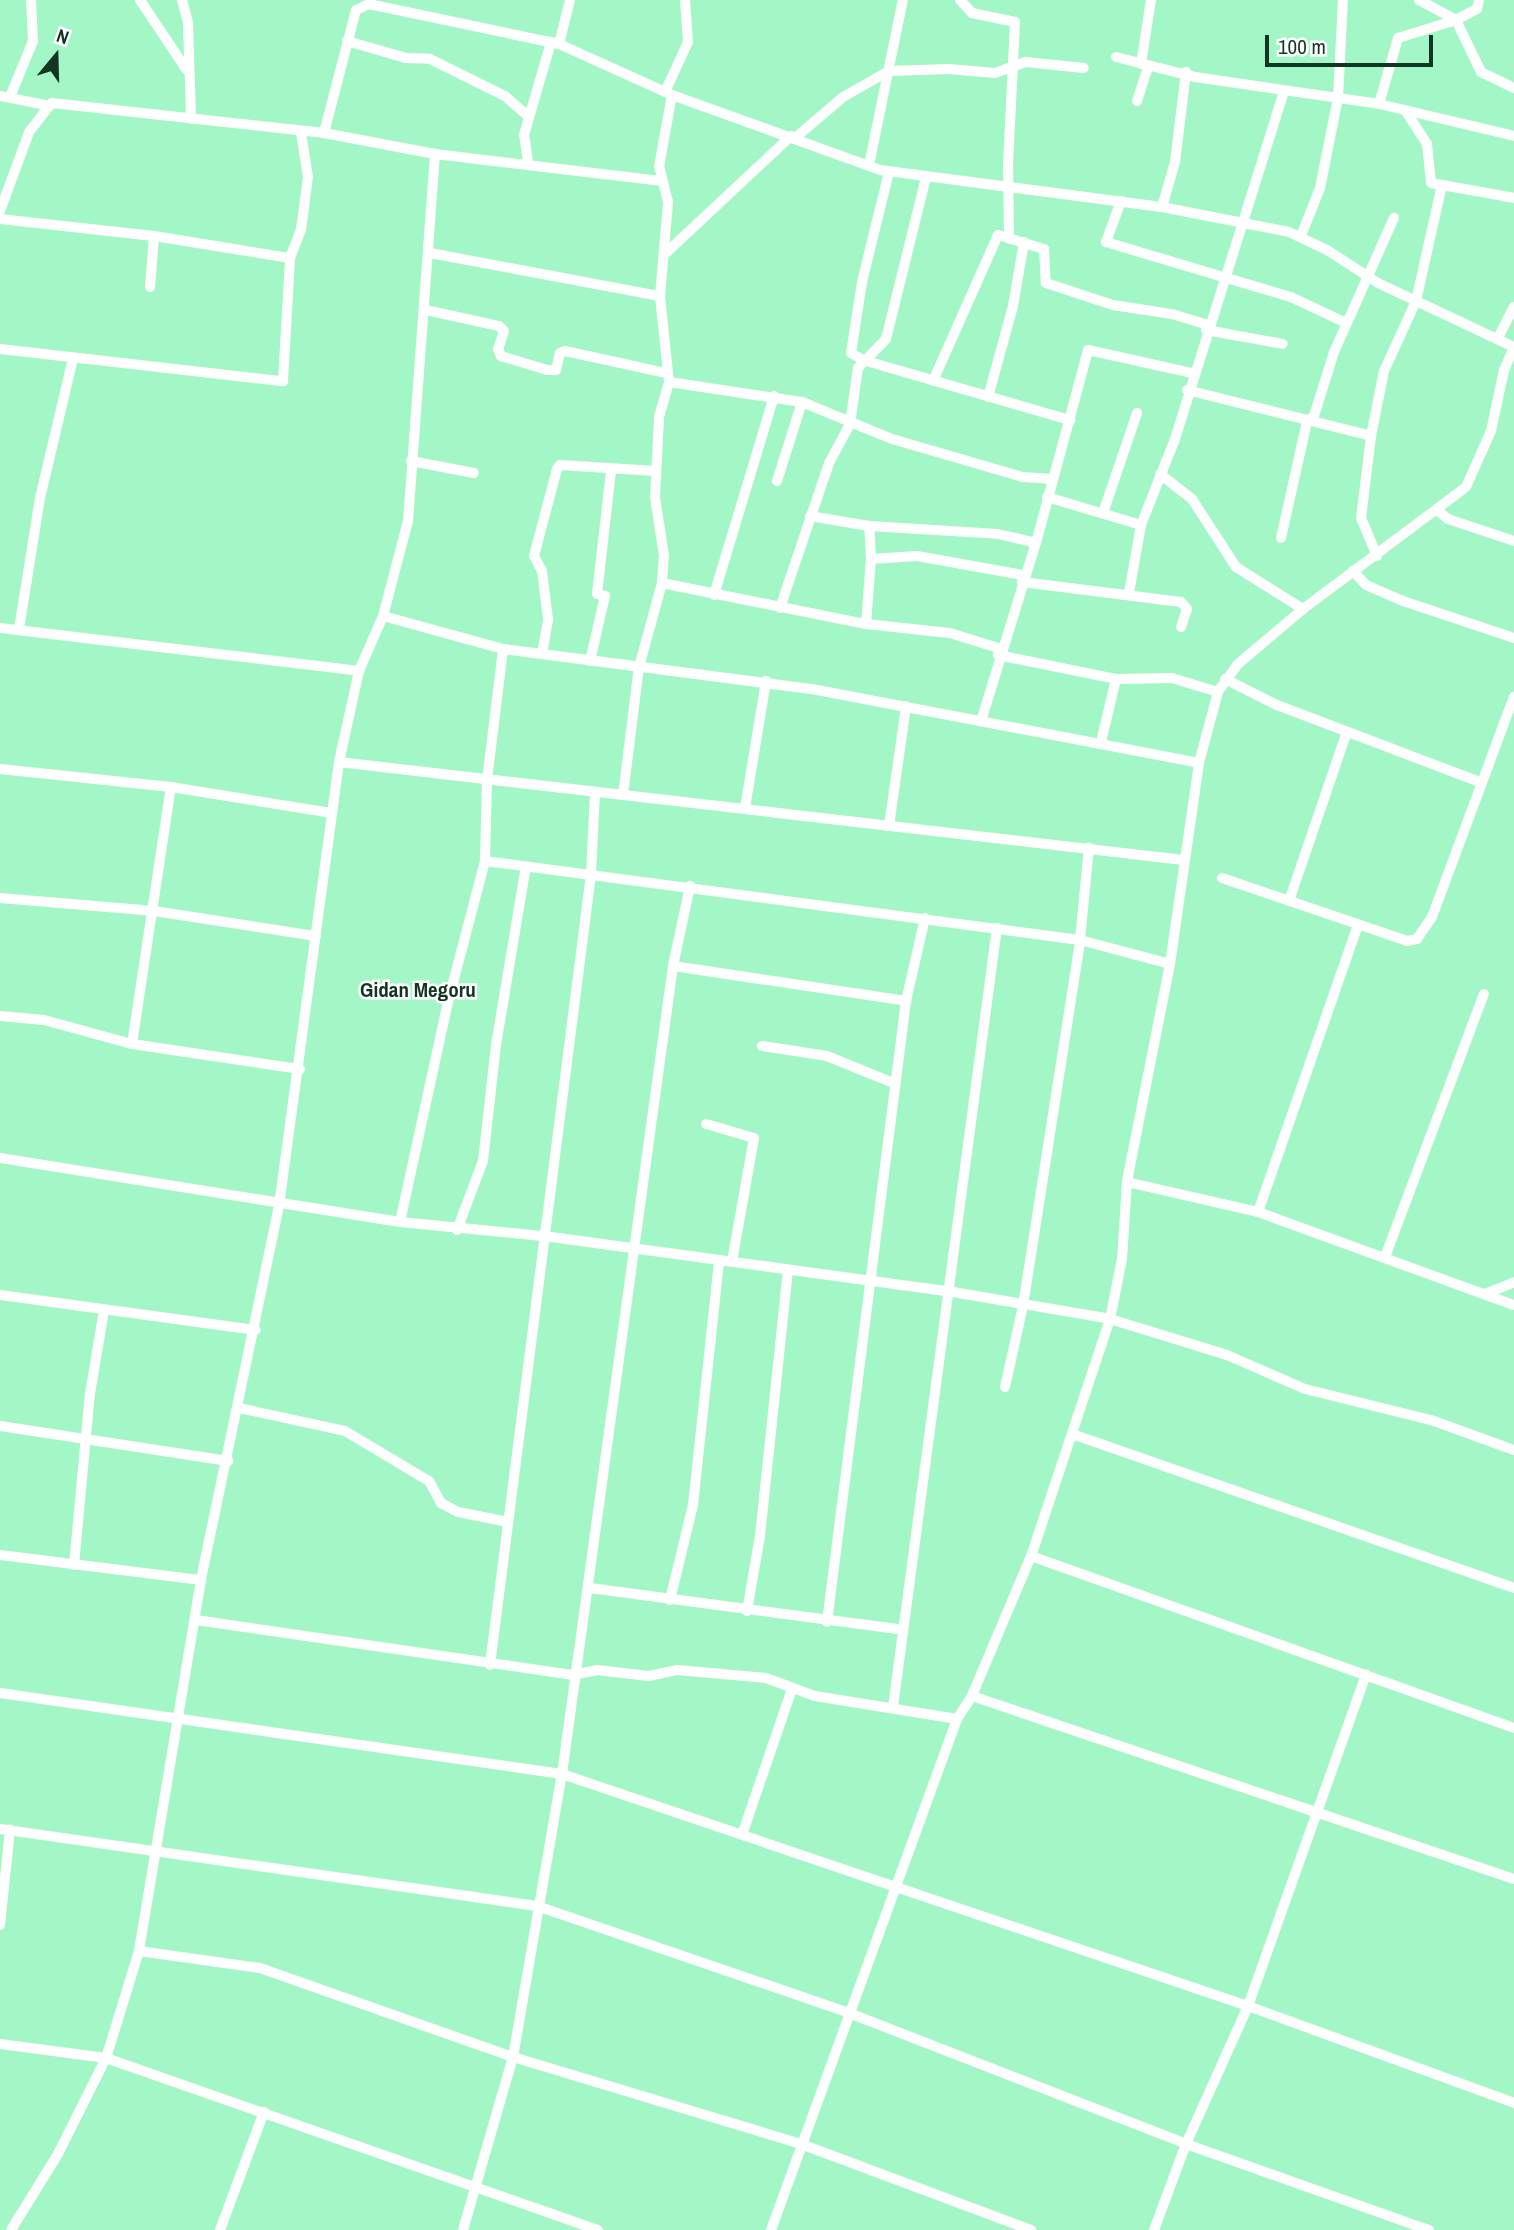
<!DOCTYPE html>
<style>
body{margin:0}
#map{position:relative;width:1514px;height:2230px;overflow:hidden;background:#a3f7c6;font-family:"Archivo Narrow",sans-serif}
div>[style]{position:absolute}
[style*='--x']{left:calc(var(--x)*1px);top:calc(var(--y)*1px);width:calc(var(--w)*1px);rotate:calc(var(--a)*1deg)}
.street>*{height:10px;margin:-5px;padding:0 5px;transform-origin:5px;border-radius:5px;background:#fff}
span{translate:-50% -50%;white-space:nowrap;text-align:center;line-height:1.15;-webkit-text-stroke:5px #fff;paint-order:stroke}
.neighbourhood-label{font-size:21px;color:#133623;font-weight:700}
.north{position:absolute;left:21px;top:21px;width:70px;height:70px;-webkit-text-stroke:5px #fff;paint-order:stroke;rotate:19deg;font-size:19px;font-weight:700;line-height:28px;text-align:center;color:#133623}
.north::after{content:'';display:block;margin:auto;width:24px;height:32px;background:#133623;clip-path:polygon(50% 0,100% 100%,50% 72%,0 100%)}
.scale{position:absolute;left:1265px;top:35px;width:168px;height:32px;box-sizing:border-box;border:4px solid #133623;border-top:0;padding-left:9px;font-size:21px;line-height:24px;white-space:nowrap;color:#133623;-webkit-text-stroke:5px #fff;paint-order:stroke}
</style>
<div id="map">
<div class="street">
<i style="--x:140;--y:0;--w:83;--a:56.3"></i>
<i style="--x:182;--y:0;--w:24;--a:75"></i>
<i style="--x:188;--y:23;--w:96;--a:88.2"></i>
<i style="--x:960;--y:0;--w:18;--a:47"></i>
<i style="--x:972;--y:13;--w:44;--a:11.8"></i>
<i style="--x:1015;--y:22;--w:142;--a:92.8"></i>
<i style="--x:1008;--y:164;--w:71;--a:89.2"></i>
<i style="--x:1419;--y:0;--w:42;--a:28.4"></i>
<i style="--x:1456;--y:20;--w:58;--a:64.3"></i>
<i style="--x:1481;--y:72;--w:37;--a:26"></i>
<i style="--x:347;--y:41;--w:61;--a:16.1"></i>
<i style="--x:406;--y:58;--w:24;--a:2"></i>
<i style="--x:430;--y:59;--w:84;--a:26.3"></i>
<i style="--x:505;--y:96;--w:32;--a:41"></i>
<i style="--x:559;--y:44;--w:45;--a:-76"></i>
<i style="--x:1116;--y:57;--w:81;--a:14.2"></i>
<i style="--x:1195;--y:77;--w:186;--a:8.3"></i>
<i style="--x:1379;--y:104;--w:139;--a:13.3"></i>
<i style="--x:1141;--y:64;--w:65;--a:-81.1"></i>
<i style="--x:665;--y:92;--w:55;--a:-65.3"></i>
<i style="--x:688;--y:42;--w:42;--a:-94.1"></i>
<i style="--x:0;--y:96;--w:47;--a:11.1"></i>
<i style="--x:10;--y:97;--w:61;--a:-67.7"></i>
<i style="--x:33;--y:41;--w:41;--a:-92.8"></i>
<i style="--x:1137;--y:101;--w:36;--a:-72"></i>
<i style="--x:1379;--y:104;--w:69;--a:-73.9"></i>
<i style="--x:1398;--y:38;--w:61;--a:-17.2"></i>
<i style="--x:1456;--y:20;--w:24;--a:-28"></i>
<i style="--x:1477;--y:9;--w:9;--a:-77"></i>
<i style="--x:1405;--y:110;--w:40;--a:57.1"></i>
<i style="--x:1427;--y:144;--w:39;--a:84"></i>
<i style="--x:1431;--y:183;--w:84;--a:10.2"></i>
<i style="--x:324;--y:133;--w:127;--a:-75.4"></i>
<i style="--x:356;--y:10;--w:14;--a:-25"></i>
<i style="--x:369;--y:4;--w:194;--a:11.9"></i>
<i style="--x:559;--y:44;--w:124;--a:24.3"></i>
<i style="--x:672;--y:95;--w:221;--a:19.8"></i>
<i style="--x:880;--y:170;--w:284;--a:7.5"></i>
<i style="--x:1162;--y:207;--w:129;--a:11.1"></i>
<i style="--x:1289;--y:232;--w:42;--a:25.3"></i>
<i style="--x:1327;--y:250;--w:61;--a:32.9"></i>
<i style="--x:1378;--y:283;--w:150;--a:25.2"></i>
<i style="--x:1514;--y:347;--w:25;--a:113"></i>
<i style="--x:1504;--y:370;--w:62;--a:102"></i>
<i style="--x:1491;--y:431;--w:61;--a:114.1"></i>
<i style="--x:1466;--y:487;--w:204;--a:143.2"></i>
<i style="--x:1303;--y:609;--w:85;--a:139.8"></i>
<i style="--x:1238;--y:664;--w:34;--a:126"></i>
<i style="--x:1218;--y:692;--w:73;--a:105"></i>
<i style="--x:1199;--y:763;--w:203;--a:98.2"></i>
<i style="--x:1170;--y:964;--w:222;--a:101.2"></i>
<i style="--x:1127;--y:1182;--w:77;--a:93.7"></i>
<i style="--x:1122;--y:1259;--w:61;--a:101.3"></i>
<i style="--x:1110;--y:1319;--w:250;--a:108.4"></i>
<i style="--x:1031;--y:1556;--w:152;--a:112.9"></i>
<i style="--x:972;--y:1696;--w:27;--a:123"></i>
<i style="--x:957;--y:1719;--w:544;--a:110"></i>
<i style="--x:795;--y:138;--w:63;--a:-40.5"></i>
<i style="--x:843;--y:97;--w:53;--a:-29.5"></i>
<i style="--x:889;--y:71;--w:60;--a:-1.9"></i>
<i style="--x:949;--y:69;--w:46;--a:5"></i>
<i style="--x:995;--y:73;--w:33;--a:-20"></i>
<i style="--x:1026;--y:62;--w:58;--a:5.9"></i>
<i style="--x:435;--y:154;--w:227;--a:6.8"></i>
<i style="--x:528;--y:162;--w:27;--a:-98"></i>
<i style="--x:524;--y:135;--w:97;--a:-73.8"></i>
<i style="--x:869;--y:165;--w:168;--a:-78.4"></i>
<i style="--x:889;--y:172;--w:113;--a:103.8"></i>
<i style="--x:862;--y:282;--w:72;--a:98.8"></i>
<i style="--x:851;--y:353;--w:14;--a:30"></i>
<i style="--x:863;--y:360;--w:216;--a:16.2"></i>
<i style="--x:1121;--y:201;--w:44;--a:110.1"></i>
<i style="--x:1106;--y:242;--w:193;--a:16.6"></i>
<i style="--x:1291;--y:297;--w:61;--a:25.3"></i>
<i style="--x:1162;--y:207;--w:47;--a:-73.9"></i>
<i style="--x:1175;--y:162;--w:91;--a:-83"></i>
<i style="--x:0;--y:211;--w:84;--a:-69.8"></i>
<i style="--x:29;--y:132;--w:37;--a:-52"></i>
<i style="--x:52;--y:103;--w:274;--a:6.3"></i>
<i style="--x:324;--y:133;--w:113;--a:10.7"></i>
<i style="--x:435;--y:154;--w:368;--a:94.2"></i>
<i style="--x:408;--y:521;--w:98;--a:104.7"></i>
<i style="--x:383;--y:616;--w:60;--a:113.6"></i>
<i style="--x:359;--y:671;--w:93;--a:102.4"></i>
<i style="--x:339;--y:762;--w:443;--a:97.7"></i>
<i style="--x:280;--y:1201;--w:387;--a:101.8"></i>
<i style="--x:201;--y:1580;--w:376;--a:99.5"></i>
<i style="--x:139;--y:1951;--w:112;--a:107.1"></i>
<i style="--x:106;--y:2058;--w:107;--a:116.6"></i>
<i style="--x:58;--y:2154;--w:89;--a:121.7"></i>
<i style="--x:0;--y:219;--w:155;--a:6.3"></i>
<i style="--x:154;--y:236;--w:138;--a:9.2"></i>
<i style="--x:1301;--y:236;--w:52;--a:-68.4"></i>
<i style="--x:1320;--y:188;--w:92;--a:-78.7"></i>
<i style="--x:1338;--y:98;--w:98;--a:-87.1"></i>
<i style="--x:667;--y:252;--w:170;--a:-43.1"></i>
<i style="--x:430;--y:253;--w:234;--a:10.6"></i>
<i style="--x:150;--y:287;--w:51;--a:-85.5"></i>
<i style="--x:426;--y:310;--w:75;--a:12.4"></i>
<i style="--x:499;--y:326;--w:7;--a:45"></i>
<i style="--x:504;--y:331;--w:19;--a:108"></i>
<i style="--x:498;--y:349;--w:8;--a:67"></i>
<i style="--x:501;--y:356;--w:48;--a:16.9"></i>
<i style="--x:547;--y:370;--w:9;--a:0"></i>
<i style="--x:556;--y:370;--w:17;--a:-77"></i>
<i style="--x:560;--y:353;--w:5;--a:-22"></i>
<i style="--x:565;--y:351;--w:103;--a:12.3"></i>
<i style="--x:1206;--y:330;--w:78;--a:10.3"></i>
<i style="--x:1498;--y:338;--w:35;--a:-63"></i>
<i style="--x:0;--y:349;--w:285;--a:6.5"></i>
<i style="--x:283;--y:381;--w:123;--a:-86.7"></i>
<i style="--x:290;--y:258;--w:30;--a:-69"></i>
<i style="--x:301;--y:230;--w:53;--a:-82.5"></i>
<i style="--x:308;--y:177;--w:45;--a:-99"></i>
<i style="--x:933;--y:381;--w:160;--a:-66"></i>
<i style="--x:998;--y:235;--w:48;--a:16.9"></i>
<i style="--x:1044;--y:249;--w:34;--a:87"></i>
<i style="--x:1046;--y:283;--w:71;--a:18.2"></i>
<i style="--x:1113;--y:305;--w:60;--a:8.7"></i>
<i style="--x:1172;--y:314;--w:37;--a:17"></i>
<i style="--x:669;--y:382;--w:134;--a:8.6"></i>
<i style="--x:802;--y:402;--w:97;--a:22.3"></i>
<i style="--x:892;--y:439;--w:136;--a:16.2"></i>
<i style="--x:1023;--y:477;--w:30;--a:4"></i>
<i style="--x:1187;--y:390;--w:190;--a:14"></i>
<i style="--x:988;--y:397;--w:94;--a:-74.6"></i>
<i style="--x:1013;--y:306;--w:65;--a:-80.2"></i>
<i style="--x:411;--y:461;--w:64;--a:10.8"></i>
<i style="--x:1160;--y:474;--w:41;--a:38"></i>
<i style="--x:1192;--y:499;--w:81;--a:57.1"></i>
<i style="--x:1236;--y:567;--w:79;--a:32.1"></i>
<i style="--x:777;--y:481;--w:83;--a:-72.4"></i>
<i style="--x:1047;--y:497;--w:98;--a:16.6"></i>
<i style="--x:1437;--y:510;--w:14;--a:39"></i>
<i style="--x:1448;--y:519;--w:70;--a:18.4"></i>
<i style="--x:1103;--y:513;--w:106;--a:-71.2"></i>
<i style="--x:810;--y:516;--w:60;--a:9.6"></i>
<i style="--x:869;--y:526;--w:129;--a:3.5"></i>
<i style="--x:998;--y:534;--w:39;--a:13"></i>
<i style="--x:1281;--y:538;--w:119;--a:-77.4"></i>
<i style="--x:1307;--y:422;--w:9;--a:-41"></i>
<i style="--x:1314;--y:416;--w:67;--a:-72.6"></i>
<i style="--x:1334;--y:352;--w:147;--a:-65.9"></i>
<i style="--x:1377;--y:556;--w:41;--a:-112.8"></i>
<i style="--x:1361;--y:518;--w:83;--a:-83"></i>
<i style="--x:1371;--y:436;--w:66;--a:-78.7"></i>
<i style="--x:1384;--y:371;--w:77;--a:-65.4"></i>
<i style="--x:1416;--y:301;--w:119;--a:-77.4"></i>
<i style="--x:871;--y:559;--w:46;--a:-3.7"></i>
<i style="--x:917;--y:556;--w:108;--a:10.2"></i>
<i style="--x:1353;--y:571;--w:19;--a:47"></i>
<i style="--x:1366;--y:585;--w:40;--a:23.4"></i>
<i style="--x:1403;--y:601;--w:117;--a:18.4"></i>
<i style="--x:1022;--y:582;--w:160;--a:7.2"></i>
<i style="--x:1181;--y:602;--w:9;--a:49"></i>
<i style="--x:1187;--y:609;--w:19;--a:108"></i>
<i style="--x:662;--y:583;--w:208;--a:11.4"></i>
<i style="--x:866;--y:624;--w:84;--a:6.1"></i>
<i style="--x:950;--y:633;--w:53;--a:17.4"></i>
<i style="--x:1129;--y:593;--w:69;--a:-80"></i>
<i style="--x:1141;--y:525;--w:92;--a:-68.4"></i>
<i style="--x:1175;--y:439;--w:365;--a:-72.6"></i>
<i style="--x:714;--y:595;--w:208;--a:-73.2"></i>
<i style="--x:780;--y:608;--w:153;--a:-71.3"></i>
<i style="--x:829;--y:463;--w:44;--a:-61.7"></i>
<i style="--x:850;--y:424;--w:57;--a:-81.9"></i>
<i style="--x:858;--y:368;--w:40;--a:-46"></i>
<i style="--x:886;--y:339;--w:167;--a:-76.1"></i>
<i style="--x:383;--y:616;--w:124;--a:15.4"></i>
<i style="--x:503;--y:649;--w:312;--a:7.4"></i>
<i style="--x:812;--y:689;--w:394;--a:10.8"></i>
<i style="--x:866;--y:624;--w:65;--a:-85.6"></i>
<i style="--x:871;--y:559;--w:33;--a:-93"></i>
<i style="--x:0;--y:628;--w:362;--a:6.8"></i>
<i style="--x:19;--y:629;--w:133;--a:-80.9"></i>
<i style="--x:40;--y:498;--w:144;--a:-76.7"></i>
<i style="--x:542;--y:654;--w:36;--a:-80"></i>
<i style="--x:548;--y:619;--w:48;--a:-97.1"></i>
<i style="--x:542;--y:571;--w:17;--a:-118"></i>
<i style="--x:534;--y:556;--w:90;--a:-75.2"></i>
<i style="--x:557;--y:469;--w:5;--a:-53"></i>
<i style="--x:560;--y:465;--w:96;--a:3.6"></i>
<i style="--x:998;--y:655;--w:120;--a:11.5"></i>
<i style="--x:1116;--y:679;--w:56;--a:-1"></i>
<i style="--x:1172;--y:678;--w:48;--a:16.9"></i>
<i style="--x:590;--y:661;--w:67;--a:-77"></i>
<i style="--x:605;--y:596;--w:8;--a:-166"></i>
<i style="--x:597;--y:594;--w:124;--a:-83.5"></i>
<i style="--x:1225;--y:679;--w:58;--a:26.6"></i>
<i style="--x:1277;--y:705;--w:219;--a:20.8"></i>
<i style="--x:982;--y:718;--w:183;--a:-72.9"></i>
<i style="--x:1036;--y:543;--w:200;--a:-74.9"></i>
<i style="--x:1088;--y:350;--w:107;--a:12.5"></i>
<i style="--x:1101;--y:742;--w:65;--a:-76.6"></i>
<i style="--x:339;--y:762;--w:850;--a:6.62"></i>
<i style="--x:0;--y:769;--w:172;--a:6"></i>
<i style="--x:171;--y:787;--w:162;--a:9.2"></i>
<i style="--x:623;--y:795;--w:129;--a:-82.9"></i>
<i style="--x:639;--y:667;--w:87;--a:-74.7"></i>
<i style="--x:662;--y:583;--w:27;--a:-86"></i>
<i style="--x:664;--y:556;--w:60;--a:-98.7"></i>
<i style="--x:655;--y:497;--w:80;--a:-87.1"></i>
<i style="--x:659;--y:417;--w:36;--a:-74"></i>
<i style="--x:669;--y:382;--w:86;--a:-96"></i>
<i style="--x:660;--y:296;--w:94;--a:-85.1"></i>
<i style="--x:668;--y:202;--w:36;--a:-104"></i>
<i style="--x:659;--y:167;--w:73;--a:-79.8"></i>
<i style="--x:745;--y:808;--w:129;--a:-80.6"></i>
<i style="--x:889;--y:826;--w:121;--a:-81.9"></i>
<i style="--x:485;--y:861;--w:81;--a:-88.6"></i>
<i style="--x:487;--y:780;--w:132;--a:-83"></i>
<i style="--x:1222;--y:878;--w:195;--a:18.8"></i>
<i style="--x:1407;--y:941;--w:10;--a:-11"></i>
<i style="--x:1417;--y:939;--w:27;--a:-56"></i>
<i style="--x:1432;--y:917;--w:235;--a:-69.6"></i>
<i style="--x:0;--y:898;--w:155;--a:4.8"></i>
<i style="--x:154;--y:911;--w:164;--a:8.8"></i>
<i style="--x:1289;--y:901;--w:179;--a:-71.1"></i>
<i style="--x:673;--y:966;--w:236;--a:8.5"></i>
<i style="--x:0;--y:1016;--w:44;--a:5.2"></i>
<i style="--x:44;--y:1020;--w:91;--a:15.3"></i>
<i style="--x:132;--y:1044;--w:170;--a:8.5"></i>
<i style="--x:132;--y:1044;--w:260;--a:-81.4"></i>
<i style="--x:762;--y:1046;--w:66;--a:8.7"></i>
<i style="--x:827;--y:1056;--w:74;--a:22.1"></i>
<i style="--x:706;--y:1124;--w:50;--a:16.3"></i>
<i style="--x:754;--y:1138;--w:126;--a:100.1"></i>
<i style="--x:0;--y:1158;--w:405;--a:9.1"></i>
<i style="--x:400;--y:1222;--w:145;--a:5.6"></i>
<i style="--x:544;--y:1236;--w:407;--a:7.8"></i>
<i style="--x:947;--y:1291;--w:165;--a:9.7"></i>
<i style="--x:1110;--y:1319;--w:122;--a:17.1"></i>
<i style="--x:1227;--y:1355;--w:85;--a:23.6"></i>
<i style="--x:1305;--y:1389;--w:133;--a:13.9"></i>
<i style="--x:1434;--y:1421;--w:85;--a:19.9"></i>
<i style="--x:1127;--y:1182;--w:134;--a:12.9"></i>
<i style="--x:1258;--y:1212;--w:272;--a:20"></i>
<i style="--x:1258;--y:1212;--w:304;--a:-70.8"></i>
<i style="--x:400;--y:1222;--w:225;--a:-77.7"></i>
<i style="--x:448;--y:1002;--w:146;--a:-75.3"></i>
<i style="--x:485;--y:861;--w:600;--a:7.56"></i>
<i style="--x:1080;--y:940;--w:93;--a:14.9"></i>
<i style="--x:457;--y:1230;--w:74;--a:-69.4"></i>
<i style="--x:483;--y:1161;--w:117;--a:-83.6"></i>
<i style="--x:496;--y:1045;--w:181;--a:-80.5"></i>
<i style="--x:1385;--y:1257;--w:281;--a:-69.4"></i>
<i style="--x:1485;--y:1294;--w:31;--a:-22"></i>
<i style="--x:0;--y:1295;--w:258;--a:7.8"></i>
<i style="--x:1005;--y:1387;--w:83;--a:-77.5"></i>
<i style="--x:1023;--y:1306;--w:370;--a:-81.1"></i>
<i style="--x:1080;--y:940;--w:93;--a:-84.5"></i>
<i style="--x:239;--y:1408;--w:108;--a:12.2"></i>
<i style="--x:345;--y:1431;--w:98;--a:30.8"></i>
<i style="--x:429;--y:1481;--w:25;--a:61"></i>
<i style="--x:441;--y:1503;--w:19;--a:28"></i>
<i style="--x:458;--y:1512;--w:51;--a:11.3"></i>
<i style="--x:0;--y:1426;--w:231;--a:8.7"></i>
<i style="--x:1075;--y:1435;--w:465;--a:19.2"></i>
<i style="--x:0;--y:1555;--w:203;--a:7.1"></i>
<i style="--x:1031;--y:1556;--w:513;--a:19.6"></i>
<i style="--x:74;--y:1565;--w:172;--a:-84.7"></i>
<i style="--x:90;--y:1394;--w:85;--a:-80.5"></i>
<i style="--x:590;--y:1588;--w:316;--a:7.6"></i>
<i style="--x:670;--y:1600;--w:98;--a:-76.4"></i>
<i style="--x:693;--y:1505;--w:246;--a:-83.9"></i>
<i style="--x:747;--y:1611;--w:76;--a:-80.2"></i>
<i style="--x:760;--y:1536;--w:267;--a:-84"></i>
<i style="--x:196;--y:1620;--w:380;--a:8.3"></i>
<i style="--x:572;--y:1675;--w:25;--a:-11"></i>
<i style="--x:597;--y:1670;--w:52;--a:6.6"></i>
<i style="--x:649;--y:1676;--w:29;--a:-12"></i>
<i style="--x:677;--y:1670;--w:89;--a:5.1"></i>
<i style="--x:766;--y:1678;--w:52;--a:20.2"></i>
<i style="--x:815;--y:1696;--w:144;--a:9.2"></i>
<i style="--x:827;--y:1622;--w:626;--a:-82.75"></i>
<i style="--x:906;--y:1001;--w:85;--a:-77.1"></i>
<i style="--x:490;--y:1665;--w:797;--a:-82.72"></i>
<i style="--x:591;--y:874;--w:82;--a:-87.2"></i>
<i style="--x:0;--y:1693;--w:568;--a:8.2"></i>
<i style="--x:562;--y:1774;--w:724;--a:18.69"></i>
<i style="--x:1248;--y:2006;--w:283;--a:20"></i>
<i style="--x:972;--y:1696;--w:572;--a:18.66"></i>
<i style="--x:893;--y:1707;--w:786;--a:-82.4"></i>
<i style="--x:0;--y:1829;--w:542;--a:8.16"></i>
<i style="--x:537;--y:1906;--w:330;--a:18.9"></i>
<i style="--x:849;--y:2013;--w:362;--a:21.2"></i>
<i style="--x:1186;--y:2144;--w:258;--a:19.5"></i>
<i style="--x:743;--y:1832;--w:151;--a:-71.1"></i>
<i style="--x:0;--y:1925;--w:96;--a:-84"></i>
<i style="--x:139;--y:1951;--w:122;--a:8"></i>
<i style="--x:260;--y:1968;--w:268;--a:19.4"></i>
<i style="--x:513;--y:2057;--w:301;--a:16.8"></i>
<i style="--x:801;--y:2144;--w:246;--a:20.5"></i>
<i style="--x:0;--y:2044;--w:107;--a:7.5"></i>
<i style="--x:106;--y:2058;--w:521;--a:19.27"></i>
<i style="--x:220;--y:2230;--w:126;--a:-69.6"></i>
<i style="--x:463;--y:2230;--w:180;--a:-73.9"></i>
<i style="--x:513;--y:2057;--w:287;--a:-80.2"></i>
<i style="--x:562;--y:1774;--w:816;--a:-82.18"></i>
<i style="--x:673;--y:966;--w:82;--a:-78"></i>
<i style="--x:1154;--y:2230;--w:92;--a:-69.6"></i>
<i style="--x:1186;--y:2144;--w:151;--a:-65.8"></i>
<i style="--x:1248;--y:2006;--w:352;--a:-70.4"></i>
</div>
<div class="neighbourhood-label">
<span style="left:418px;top:990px">Gidan Megoru</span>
</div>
<div class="north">N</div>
<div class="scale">100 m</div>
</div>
